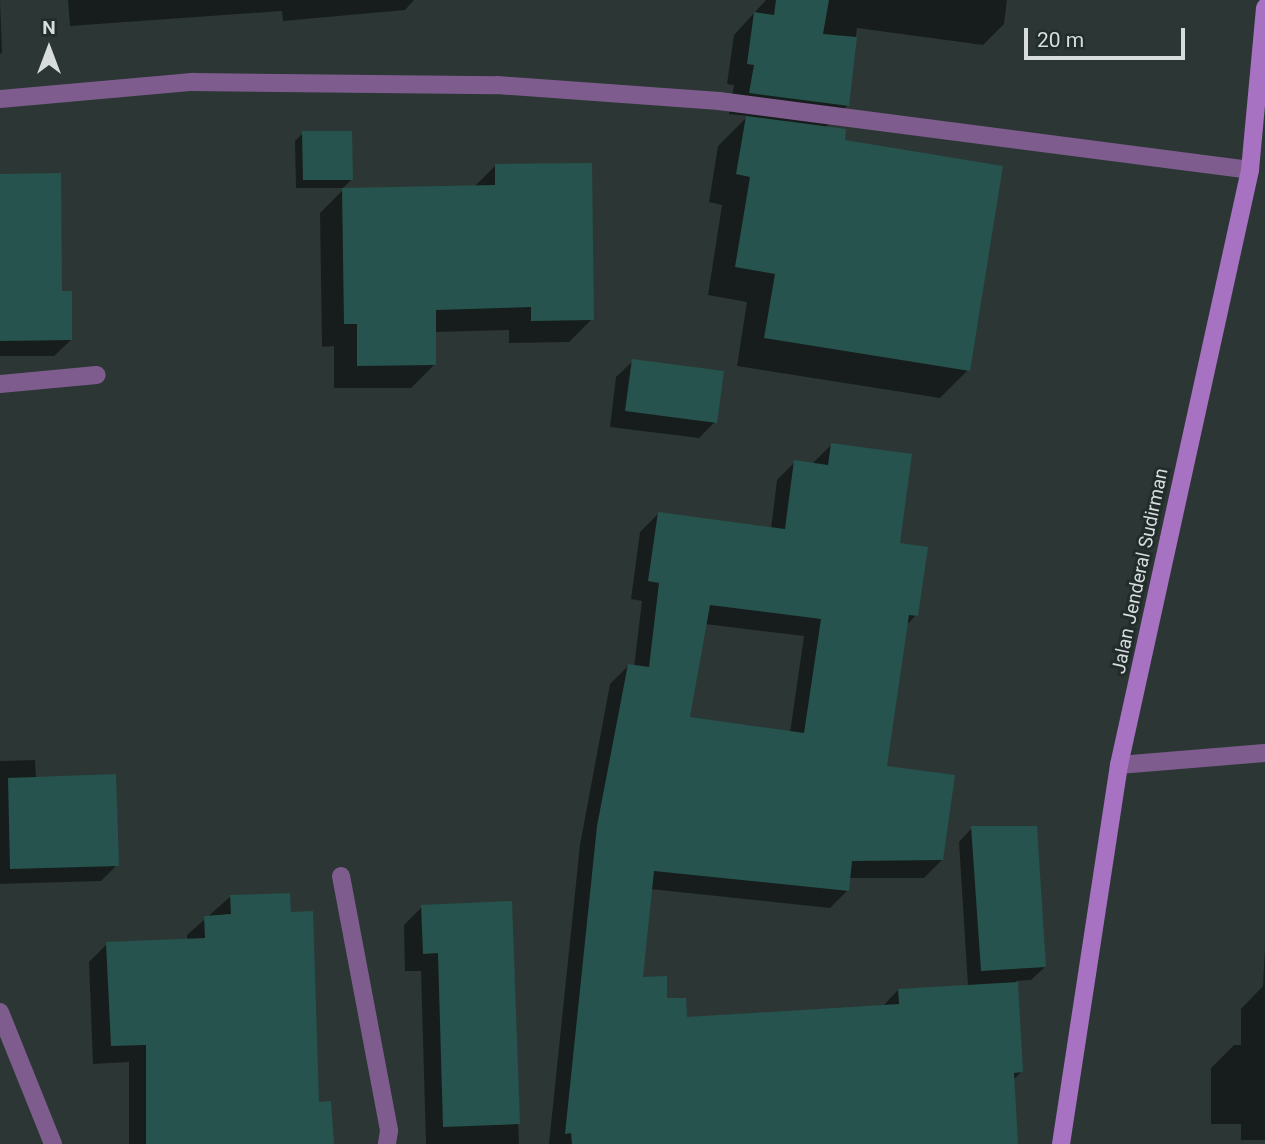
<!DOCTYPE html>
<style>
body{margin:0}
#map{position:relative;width:1265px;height:1144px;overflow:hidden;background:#2c3735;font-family:Roboto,sans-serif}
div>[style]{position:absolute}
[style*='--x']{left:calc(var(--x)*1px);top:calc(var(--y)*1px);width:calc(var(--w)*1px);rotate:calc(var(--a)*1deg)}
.shadow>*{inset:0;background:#0007}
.building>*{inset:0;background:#26534d}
.street>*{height:18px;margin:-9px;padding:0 9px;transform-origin:9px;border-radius:9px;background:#7e5d8e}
.secondary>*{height:18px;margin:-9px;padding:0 9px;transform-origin:9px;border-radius:9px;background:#a772c1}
span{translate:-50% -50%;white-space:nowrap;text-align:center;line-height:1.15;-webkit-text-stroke:6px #222d2b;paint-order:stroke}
.street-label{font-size:19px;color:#d6dddc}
.north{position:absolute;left:14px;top:14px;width:70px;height:70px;-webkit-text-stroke:5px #222d2b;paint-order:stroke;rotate:0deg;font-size:19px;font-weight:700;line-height:28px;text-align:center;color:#d6dddc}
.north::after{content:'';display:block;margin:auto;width:24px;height:32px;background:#d6dddc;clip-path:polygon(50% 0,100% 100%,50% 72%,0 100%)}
.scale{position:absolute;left:1024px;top:28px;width:161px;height:32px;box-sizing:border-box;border:4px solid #d6dddc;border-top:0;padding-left:9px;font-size:21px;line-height:24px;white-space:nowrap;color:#d6dddc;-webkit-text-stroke:5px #222d2b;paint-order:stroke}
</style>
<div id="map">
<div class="shadow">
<i style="clip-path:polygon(0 0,2px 52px,0 54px)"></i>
<i style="clip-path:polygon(68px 0,414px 0,405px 10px,283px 21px,282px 11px,70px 26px)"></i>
<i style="clip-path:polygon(766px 0,1007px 0,1004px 24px,983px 45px,857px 28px,847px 106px,825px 128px,843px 142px,968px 370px,940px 398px,737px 366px,747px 302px,708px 295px,722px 205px,709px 202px,718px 146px,748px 116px,729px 114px,734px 85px,727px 84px,734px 35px)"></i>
<i style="clip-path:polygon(303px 133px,351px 180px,343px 188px,296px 188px,295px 141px)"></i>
<i style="clip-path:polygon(495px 166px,592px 319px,569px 342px,509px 343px,509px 330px,434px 332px,434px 365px,411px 388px,334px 388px,334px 346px,322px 347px,320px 213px,343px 190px,474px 187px)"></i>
<i style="clip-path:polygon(0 175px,71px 340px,54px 356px,0 356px)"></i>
<i style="clip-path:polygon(633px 361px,715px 422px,699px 438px,610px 427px,616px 377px)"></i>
<i style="clip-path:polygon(evenodd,831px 445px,898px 545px,916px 615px,906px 626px,886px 767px,942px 860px,924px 878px,849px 878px,848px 890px,830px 908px,650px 889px,641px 979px,686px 1019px,882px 1007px,898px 990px,968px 986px,959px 842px,972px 828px,1045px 967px,1031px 980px,1016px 981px,1021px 1072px,1012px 1081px,1016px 1144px,549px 1144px,580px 845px,610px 684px,628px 666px,634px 667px,642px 601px,631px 599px,640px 532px,658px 514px,771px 529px,777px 480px,795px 462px,813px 463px,831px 445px,705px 624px,804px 636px,790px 733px,688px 718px,705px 624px)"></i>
<i style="clip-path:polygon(35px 760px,36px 779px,117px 865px,101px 881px,0 884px,0 761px)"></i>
<i style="clip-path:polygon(231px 896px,317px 1104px,333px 1144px,129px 1144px,129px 1062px,93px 1064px,89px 962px,107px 944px,187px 941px,187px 935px)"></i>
<i style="clip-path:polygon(510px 903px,519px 1144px,426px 1144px,421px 971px,405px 971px,404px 925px,422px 907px)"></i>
<i style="clip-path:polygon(1265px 947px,1265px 1140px,1241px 1140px,1241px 1124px,1211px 1124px,1211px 1068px,1234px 1045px,1241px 1045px,1241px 1009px,1263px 986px)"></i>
</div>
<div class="building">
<i style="clip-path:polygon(776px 0,829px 0,823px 34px,857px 37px,849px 106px,749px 93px,754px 65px,747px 64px,754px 12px,774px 15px)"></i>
<i style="clip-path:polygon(746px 116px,846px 129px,845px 140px,1003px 166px,970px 371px,764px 338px,775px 274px,735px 267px,750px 177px,736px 174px)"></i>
<i style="clip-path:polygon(302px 131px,352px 131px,353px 180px,303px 180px)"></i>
<i style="clip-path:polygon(592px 163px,594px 320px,531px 321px,531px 307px,436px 310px,436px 365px,357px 366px,357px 324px,344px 324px,342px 188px,495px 185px,495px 164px)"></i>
<i style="clip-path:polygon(61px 173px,62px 291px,72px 291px,72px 340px,0 341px,0 174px)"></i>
<i style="clip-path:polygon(632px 359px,724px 371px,717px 423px,625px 411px)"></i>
<i style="clip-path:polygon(evenodd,831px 443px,912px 454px,900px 543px,928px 547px,918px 616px,909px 615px,887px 766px,955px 775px,943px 860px,852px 861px,849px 891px,654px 871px,643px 977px,667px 976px,667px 998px,686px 998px,687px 1017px,899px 1004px,898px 989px,1018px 982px,1023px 1072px,1014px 1073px,1018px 1144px,572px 1144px,571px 1133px,565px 1134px,597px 826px,628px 664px,649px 667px,659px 583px,648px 581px,658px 512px,785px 529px,794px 460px,828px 465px,831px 443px,710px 605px,821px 619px,804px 733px,690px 717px,710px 605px)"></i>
<i style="clip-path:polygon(116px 774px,119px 866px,10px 869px,8px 778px)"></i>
<i style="clip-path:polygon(971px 826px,1037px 826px,1046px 967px,981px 971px)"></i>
<i style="clip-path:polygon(290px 893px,291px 912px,313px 911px,319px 1102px,331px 1101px,334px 1144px,146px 1144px,146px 1045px,111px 1046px,106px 942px,205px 938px,204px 916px,231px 914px,230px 895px)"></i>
<i style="clip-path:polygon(512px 901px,520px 1124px,443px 1127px,438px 953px,423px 954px,421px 905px)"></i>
</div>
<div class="street">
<i style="--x:0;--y:99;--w:193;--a:-5.1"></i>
<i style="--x:192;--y:82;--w:305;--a:0.6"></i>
<i style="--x:497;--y:85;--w:223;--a:4.1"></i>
<i style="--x:719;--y:101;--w:535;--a:7.4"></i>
<i style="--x:0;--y:384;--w:97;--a:-5.3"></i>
<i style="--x:1119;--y:765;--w:146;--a:-4.7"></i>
<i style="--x:341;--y:876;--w:259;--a:79.3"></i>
<i style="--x:389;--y:1131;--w:13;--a:99"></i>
<i style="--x:0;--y:1012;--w:142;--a:68.1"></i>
</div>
<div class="secondary">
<i style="--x:1061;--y:1144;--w:383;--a:-81.3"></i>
<i style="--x:1119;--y:765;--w:609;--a:-77.58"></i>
<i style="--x:1250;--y:170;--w:163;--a:-84.7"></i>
</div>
<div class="street-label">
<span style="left:1140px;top:571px;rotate:-78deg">Jalan Jenderal Sudirman</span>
</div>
<div class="north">N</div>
<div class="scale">20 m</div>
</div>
